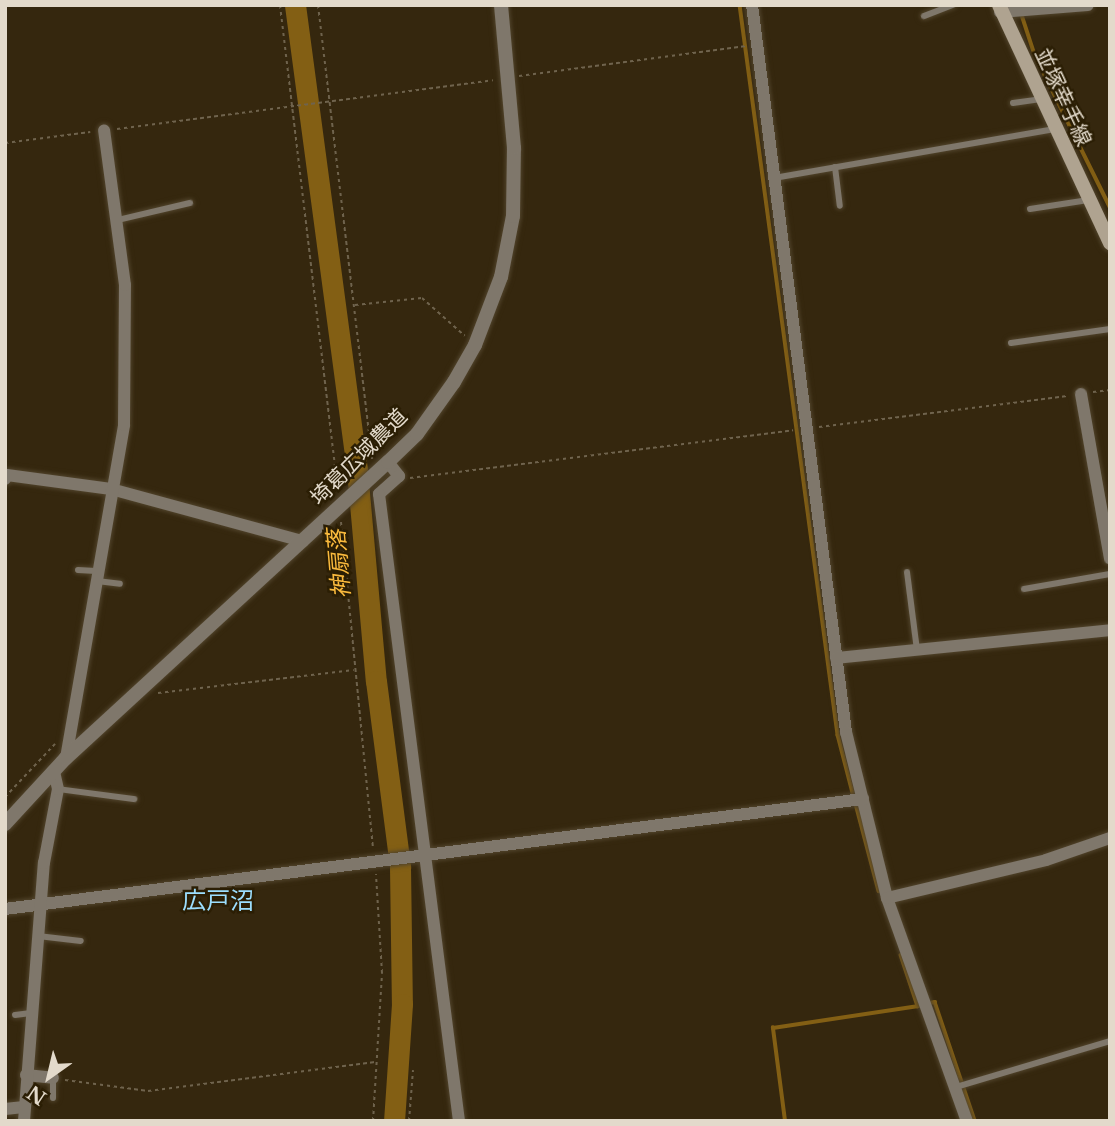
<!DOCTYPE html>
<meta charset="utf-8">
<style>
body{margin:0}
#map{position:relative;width:1115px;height:1126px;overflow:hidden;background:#35270e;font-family:"Libre Baskerville","Noto Sans JP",serif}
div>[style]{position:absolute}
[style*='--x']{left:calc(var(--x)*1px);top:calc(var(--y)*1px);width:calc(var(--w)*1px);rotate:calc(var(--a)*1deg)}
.stream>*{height:3.5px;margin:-1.75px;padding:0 1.75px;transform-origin:1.75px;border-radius:1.75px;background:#835f14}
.river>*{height:21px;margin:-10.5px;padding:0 10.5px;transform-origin:10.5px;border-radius:10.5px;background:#835f14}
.path>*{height:2px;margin-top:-1px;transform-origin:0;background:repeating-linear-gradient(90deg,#6f634d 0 3.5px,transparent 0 7px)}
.roads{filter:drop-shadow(0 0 2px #51442c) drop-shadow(0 0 2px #51442c)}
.service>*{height:6px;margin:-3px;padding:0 3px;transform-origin:3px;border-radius:3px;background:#7f776b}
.minor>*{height:12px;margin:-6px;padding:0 6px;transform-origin:6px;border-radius:6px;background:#7f776b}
.tertiary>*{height:14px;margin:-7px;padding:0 7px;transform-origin:7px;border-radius:7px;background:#7f776b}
.secondary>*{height:14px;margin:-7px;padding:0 7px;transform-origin:7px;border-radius:7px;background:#afa390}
span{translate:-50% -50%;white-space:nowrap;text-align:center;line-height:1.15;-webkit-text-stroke:5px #2b1e04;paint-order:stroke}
.street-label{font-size:21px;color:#e3dacb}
.water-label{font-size:23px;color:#faba3d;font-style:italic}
.quarter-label{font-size:24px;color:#9cdefe}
.frame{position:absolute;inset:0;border:7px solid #e3dacb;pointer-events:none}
.north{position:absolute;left:14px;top:1042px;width:70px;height:70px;-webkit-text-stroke:5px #2b1e04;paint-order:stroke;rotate:214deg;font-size:19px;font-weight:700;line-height:28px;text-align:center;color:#e3dacb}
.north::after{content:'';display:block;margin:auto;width:24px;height:32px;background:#e3dacb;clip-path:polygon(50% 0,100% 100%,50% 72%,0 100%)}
</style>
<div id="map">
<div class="stream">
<i style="--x:740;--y:5;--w:737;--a:82.35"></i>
<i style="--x:838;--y:735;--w:64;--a:75.5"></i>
<i style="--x:1022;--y:15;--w:40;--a:72"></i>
<i style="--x:1034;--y:53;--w:172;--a:63.7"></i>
<i style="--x:856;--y:804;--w:90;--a:75.2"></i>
<i style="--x:901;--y:955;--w:54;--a:71.6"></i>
<i style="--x:929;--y:1003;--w:6;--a:-9"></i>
<i style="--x:935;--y:1002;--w:126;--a:71.4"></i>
<i style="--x:785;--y:1121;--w:94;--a:-97.4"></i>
<i style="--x:773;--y:1028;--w:147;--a:-8.6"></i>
</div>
<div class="river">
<i style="--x:295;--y:5;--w:469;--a:82.4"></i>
<i style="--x:357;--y:470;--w:212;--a:84.9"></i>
<i style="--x:376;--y:681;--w:188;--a:82.6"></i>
<i style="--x:400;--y:867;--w:137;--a:89.2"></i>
<i style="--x:402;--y:1004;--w:117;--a:93.9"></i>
</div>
<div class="path">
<i style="--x:280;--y:5;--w:486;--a:83.2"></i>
<i style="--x:318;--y:5;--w:457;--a:83.2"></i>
<i style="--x:519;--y:76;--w:229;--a:-7.5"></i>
<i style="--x:117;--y:129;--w:379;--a:-7.4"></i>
<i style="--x:5;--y:143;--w:86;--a:-7.4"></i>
<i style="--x:355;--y:305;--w:67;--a:-6"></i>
<i style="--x:422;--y:298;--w:57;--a:41.5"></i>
<i style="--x:1093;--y:392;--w:17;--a:-7"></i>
<i style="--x:819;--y:427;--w:250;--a:-7.1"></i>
<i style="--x:410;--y:478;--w:386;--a:-7.1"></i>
<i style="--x:341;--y:522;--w:327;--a:84.4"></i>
<i style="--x:158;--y:693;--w:197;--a:-6.7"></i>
<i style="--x:5;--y:797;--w:73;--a:-46.7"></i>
<i style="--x:65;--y:1080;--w:84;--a:7.5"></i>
<i style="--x:148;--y:1091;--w:229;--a:-7.3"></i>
<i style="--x:373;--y:1121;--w:148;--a:-86.5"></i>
<i style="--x:382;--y:973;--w:99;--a:-93.5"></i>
<i style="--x:409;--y:1121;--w:51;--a:-85.5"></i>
</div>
<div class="roads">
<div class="service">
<i style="--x:924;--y:16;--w:31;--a:-21"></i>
<i style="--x:1013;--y:103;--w:28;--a:-8"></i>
<i style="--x:835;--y:167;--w:39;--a:83"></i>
<i style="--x:774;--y:178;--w:285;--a:-9.9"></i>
<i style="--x:1030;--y:209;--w:59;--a:-8.8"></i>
<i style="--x:118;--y:220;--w:74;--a:-13.3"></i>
<i style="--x:1011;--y:343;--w:100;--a:-8"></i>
<i style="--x:78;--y:570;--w:18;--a:3"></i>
<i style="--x:907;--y:572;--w:79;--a:82.7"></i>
<i style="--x:97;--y:581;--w:23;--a:7"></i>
<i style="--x:1024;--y:589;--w:87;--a:-9.9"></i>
<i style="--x:58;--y:789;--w:77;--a:7.5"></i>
<i style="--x:38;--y:936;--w:43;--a:6.6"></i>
<i style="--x:15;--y:1015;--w:16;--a:-7"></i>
<i style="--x:956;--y:1087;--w:161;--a:-16.6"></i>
<i style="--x:53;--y:1098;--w:20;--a:-90"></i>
</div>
<div class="minor">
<i style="--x:752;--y:5;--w:733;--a:82.63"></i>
<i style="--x:846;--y:732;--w:171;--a:76.1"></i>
<i style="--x:887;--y:898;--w:237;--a:70.3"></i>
<i style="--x:1000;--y:12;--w:88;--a:-4.5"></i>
<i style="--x:1081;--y:394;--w:167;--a:80"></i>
<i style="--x:388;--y:462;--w:18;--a:52"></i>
<i style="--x:399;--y:476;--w:27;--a:138"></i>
<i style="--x:379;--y:494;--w:632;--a:82.73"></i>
<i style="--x:5;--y:479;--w:4;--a:-63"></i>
<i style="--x:7;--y:475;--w:105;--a:7.7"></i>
<i style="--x:111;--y:489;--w:199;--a:15.2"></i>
<i style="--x:836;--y:658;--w:275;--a:-5.8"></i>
<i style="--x:66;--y:758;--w:338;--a:-80.1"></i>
<i style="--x:124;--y:425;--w:140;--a:-89.6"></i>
<i style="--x:125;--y:285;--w:156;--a:-97.7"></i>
<i style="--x:887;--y:898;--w:163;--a:-13.4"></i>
<i style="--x:1046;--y:860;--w:68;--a:-19"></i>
<i style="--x:5;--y:909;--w:865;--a:-7.31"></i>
<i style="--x:26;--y:1075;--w:27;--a:6"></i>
<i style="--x:5;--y:1109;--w:19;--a:-6"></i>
<i style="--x:24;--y:1121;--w:259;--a:-85.6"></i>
<i style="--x:44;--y:863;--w:75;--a:-79.3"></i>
<i style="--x:58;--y:789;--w:18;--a:-103"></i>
</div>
<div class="tertiary">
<i style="--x:5;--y:824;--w:90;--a:-47.3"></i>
<i style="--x:66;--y:758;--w:437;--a:-42.6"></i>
<i style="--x:388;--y:462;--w:40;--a:-44"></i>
<i style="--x:417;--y:434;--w:64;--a:-54.6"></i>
<i style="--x:454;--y:382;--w:43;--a:-60.4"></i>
<i style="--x:475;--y:345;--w:73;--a:-69.1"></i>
<i style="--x:501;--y:277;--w:62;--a:-78.9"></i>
<i style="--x:513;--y:216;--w:68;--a:-89.2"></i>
<i style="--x:514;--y:148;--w:144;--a:-95.2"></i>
</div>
<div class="secondary">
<i style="--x:999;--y:5;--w:263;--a:65"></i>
</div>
</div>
<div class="street-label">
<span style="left:1063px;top:97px;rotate:65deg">並塚幸手線</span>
<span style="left:359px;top:457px;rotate:-45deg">埼葛広域農道</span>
</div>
<div class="water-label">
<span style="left:339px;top:564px;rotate:-95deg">神扇落</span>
</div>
<div class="quarter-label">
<span style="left:218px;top:901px">広戸沼</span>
</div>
<div class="frame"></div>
<div class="north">N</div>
</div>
